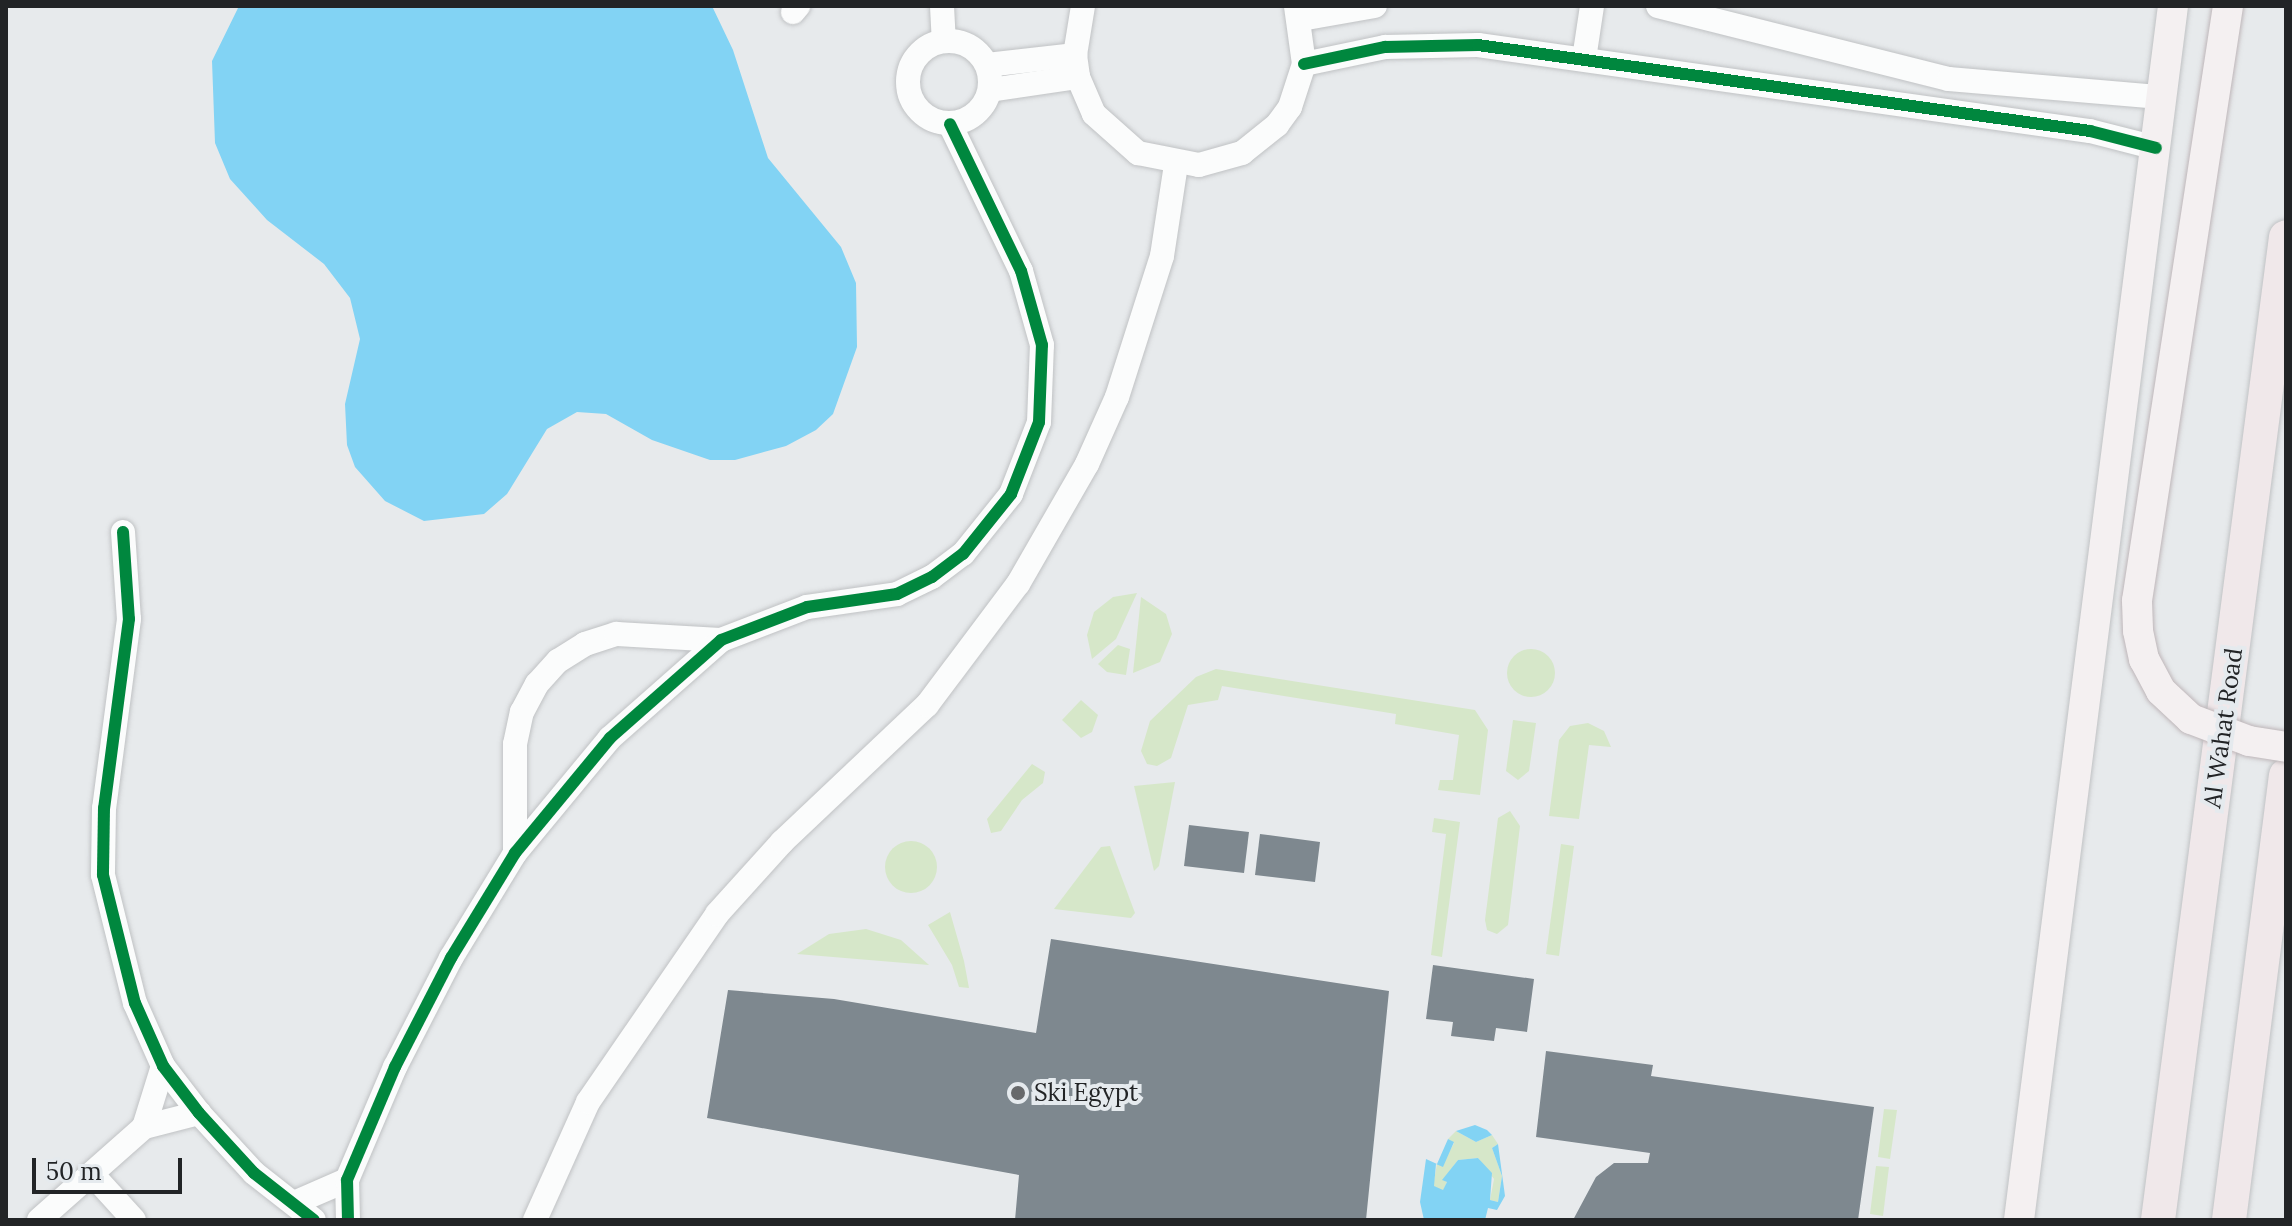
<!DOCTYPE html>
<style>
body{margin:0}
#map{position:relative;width:2292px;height:1226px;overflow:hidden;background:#e7eaec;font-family:Lora,serif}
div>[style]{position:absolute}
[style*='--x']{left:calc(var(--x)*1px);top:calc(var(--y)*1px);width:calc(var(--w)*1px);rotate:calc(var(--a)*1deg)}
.green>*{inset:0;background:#d6e7c9}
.round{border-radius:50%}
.water>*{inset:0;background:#82d3f4}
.building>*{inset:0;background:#7e888f}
.roads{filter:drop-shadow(0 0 2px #c0c2c4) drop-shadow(0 0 2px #c0c2c4)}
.minor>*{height:24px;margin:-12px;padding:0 12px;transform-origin:12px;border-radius:12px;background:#fbfcfc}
.minor>.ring{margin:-12px;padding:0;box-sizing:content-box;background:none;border:24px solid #fbfcfc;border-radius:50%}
.major>*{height:30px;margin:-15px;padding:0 15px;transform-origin:15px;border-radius:15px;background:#f4f0f1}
.highway>*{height:34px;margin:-17px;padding:0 17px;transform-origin:17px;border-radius:17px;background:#f0e8ea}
.bridges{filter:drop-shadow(0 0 2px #beb6b9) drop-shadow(0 0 2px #beb6b9)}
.major-bridge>*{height:30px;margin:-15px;padding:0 15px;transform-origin:15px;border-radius:15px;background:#f4f0f1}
.cycleway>*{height:12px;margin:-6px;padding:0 6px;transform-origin:6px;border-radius:6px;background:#00873e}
.dots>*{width:22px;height:22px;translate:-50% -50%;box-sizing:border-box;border:4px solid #e5eaee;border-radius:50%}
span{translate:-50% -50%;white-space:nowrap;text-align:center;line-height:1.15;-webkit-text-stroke:8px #e5eaee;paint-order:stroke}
.street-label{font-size:24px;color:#222426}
.poi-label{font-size:24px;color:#222426}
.left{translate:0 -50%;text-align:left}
.frame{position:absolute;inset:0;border:8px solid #222426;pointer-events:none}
.scale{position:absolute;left:32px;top:1158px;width:150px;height:36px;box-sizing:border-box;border:4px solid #222426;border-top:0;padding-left:10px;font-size:24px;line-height:28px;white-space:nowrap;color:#222426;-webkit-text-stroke:6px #e5eaee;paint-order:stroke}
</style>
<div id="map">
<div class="green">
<i style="clip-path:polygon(1137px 593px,1116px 639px,1092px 659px,1087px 635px,1094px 612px,1113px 597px)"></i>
<i style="clip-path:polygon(1141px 597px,1166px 614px,1172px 634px,1160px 662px,1133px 673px)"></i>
<i style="clip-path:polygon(1118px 645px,1130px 649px,1126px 675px,1107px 672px,1098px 664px)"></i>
<i class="round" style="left:1507px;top:649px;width:48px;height:48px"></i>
<i style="clip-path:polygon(1216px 669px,1475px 710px,1488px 730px,1480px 795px,1438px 790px,1440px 780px,1453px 780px,1459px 735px,1395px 724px,1396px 714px,1222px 686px,1218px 700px,1188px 705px,1171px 758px,1157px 766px,1147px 764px,1141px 751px,1150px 721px,1196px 677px)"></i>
<i style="clip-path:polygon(1081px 700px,1098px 715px,1092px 732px,1081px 738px,1062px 720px)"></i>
<i style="clip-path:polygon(1513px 720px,1536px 723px,1529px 771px,1518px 780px,1506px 771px)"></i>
<i style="clip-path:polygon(1588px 723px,1604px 731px,1611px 747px,1589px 745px,1579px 819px,1549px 816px,1559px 740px,1570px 726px)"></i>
<i style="clip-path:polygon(1032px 764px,1045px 772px,1043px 783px,1022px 800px,1001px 831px,991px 833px,987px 819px)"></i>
<i style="clip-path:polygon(1175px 782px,1159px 866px,1154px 871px,1134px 786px)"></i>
<i style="clip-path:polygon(1510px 811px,1520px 826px,1508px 925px,1497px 934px,1487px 930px,1485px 920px,1498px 818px)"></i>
<i style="clip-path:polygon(1434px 818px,1460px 822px,1442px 957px,1431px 955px,1446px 834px,1432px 832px)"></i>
<i class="round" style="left:885px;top:841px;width:52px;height:52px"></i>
<i style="clip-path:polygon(1561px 844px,1574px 846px,1559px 956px,1546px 954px)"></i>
<i style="clip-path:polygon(1110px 846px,1135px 913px,1131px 918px,1054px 909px,1101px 847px)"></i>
<i style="clip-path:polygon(950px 912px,964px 961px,969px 988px,959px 987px,952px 965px,928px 925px)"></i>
<i style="clip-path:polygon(866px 929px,901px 940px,929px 965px,797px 954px,829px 934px)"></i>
<i style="clip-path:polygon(1884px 1109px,1897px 1110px,1890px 1159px,1878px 1157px)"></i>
<i style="clip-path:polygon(1456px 1131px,1476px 1142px,1492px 1135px,1498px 1144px,1492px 1148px,1502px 1176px,1498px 1202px,1490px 1200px,1494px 1179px,1478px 1158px,1458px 1160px,1443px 1180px,1447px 1182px,1443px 1191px,1433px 1186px,1437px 1164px,1442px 1166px,1454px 1143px,1448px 1139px)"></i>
<i style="clip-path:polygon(1876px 1166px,1889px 1167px,1883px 1216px,1870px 1214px)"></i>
</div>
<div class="water">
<i style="clip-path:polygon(239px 6px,712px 6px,733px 50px,768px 158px,841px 247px,856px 283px,857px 347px,833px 414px,816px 430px,786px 446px,735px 460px,710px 460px,652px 440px,606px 414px,577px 412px,547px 429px,507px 494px,484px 514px,424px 521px,385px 501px,355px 467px,347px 445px,345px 404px,360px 339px,350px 298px,324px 264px,267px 220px,230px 179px,215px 143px,212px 61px)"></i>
<i style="clip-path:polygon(1475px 1125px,1487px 1130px,1492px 1135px,1476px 1142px,1456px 1131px)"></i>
<i style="clip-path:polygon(1448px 1139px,1454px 1142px,1443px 1167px,1436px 1164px,1434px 1186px,1443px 1190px,1447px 1182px,1442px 1180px,1458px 1160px,1478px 1158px,1492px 1173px,1490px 1200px,1498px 1202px,1502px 1176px,1492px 1148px,1498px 1144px,1505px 1196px,1497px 1210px,1488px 1208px,1485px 1220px,1424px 1220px,1420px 1202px,1426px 1159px,1437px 1164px)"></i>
</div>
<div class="building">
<i style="clip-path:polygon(1189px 825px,1249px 832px,1244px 873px,1184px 866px)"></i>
<i style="clip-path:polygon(1260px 834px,1320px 842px,1315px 882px,1255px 875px)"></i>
<i style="clip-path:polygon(1051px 939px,1389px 991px,1366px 1220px,1015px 1220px,1019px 1175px,707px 1118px,728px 990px,834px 999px,1036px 1033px)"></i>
<i style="clip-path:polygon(1433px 965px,1534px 979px,1527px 1032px,1496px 1028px,1494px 1041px,1451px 1036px,1453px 1022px,1426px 1019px)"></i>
<i style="clip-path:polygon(1546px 1051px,1653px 1065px,1651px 1076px,1874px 1107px,1858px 1220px,1573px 1220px,1596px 1177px,1614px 1163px,1648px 1163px,1650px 1153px,1536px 1137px)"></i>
</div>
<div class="roads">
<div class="minor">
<i style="--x:942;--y:6;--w:35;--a:87"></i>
<i style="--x:1083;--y:6;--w:50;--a:99.3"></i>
<i style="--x:1075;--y:55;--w:22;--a:82"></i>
<i style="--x:1078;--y:77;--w:40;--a:66.6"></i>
<i style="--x:1094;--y:114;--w:59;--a:41.6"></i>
<i style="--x:1138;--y:153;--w:62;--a:11.1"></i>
<i style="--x:1199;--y:165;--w:45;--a:-15.6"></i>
<i style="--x:1242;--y:153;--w:45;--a:-38.7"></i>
<i style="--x:1277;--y:125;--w:22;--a:-54"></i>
<i style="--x:1290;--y:107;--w:45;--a:-72"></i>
<i style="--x:1304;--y:64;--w:59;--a:-97.9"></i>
<i style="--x:1658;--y:6;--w:300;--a:14.1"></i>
<i style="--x:1949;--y:79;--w:212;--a:4.9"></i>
<i style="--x:793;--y:12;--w:8;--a:-50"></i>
<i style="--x:1301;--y:19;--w:75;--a:-10"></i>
<i class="ring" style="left:908px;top:41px;width:58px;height:58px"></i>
<i style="--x:1584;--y:59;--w:54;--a:-81.4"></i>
<i style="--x:1304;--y:64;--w:83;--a:-11.9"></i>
<i style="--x:1385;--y:47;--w:93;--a:-1.2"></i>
<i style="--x:1478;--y:45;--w:618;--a:8"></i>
<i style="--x:2090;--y:131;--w:68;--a:14.4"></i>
<i style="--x:987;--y:65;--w:89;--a:-6.5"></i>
<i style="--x:990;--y:90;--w:89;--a:-8.4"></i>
<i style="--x:123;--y:532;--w:87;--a:86.1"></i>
<i style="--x:129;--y:619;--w:191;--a:97.5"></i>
<i style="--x:104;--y:808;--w:67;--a:90.9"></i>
<i style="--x:103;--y:875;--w:132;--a:76"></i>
<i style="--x:135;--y:1003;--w:69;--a:66"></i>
<i style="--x:163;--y:1066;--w:59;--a:52.5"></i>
<i style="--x:199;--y:1113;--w:81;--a:47.5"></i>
<i style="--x:254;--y:1173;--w:76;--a:38.1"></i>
<i style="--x:515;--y:853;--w:109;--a:-90"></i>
<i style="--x:515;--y:744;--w:33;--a:-78"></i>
<i style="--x:522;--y:712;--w:32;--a:-62"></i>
<i style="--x:537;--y:684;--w:31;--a:-48"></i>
<i style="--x:558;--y:661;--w:32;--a:-32"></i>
<i style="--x:585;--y:644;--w:33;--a:-18"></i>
<i style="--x:616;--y:634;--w:105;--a:3.3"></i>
<i style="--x:144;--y:1127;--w:64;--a:-72.7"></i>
<i style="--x:92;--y:1174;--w:62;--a:47.6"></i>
<i style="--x:294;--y:1203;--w:58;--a:-23.5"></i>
<i style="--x:39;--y:1220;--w:140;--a:-41.5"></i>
<i style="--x:144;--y:1127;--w:57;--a:-14.3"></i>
<i style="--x:348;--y:1220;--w:40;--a:-91.4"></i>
<i style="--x:347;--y:1180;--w:123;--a:-67"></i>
<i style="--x:395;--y:1067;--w:123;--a:-62.8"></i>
<i style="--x:451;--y:958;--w:123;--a:-58.6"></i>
<i style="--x:515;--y:853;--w:149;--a:-50.4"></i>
<i style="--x:610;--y:738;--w:148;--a:-41.4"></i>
<i style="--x:721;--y:640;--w:92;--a:-21"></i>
<i style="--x:807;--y:607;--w:91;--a:-8.2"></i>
<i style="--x:897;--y:594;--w:39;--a:-26"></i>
<i style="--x:932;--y:577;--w:39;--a:-37"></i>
<i style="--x:963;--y:554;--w:77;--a:-51.3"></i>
<i style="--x:1011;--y:494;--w:77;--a:-68.7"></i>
<i style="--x:1039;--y:422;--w:77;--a:-87.8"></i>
<i style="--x:1042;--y:345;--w:77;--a:-105.8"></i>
<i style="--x:1021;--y:271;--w:163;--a:-115.8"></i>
<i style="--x:535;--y:1220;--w:129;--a:-65.8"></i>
<i style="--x:588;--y:1102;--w:228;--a:-55.5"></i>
<i style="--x:717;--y:914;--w:97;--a:-47.9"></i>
<i style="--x:782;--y:842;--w:199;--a:-43.4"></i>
<i style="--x:927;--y:705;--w:151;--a:-53.1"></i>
<i style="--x:1018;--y:584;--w:138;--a:-60.1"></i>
<i style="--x:1087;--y:464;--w:73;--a:-65.9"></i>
<i style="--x:1117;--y:397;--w:148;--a:-72.3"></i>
<i style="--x:1162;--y:256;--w:92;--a:-81.3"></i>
</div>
<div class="major">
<i style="--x:2019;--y:1220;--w:1224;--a:-82.77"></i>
</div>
<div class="highway">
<i style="--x:2158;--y:1220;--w:991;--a:-82.58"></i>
<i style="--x:2229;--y:1220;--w:448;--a:-82.7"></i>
</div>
</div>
<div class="bridges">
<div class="major-bridge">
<i style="--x:2228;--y:6;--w:602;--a:98.7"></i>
<i style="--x:2137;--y:601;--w:30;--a:88"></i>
<i style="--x:2138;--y:631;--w:29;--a:78"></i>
<i style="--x:2144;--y:659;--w:36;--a:62"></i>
<i style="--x:2161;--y:691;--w:41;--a:43"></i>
<i style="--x:2191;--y:719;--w:62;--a:20.8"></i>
<i style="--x:2249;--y:741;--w:37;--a:9"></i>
</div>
</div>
<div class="cycleway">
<i style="--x:1304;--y:64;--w:83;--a:-11.9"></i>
<i style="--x:1385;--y:47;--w:93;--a:-1.2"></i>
<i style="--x:1478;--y:45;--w:618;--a:8"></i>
<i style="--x:2090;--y:131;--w:68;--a:14.4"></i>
<i style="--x:123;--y:532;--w:87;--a:86.1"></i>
<i style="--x:129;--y:619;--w:191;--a:97.5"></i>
<i style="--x:104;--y:808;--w:67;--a:90.9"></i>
<i style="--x:103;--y:875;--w:132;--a:76"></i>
<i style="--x:135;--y:1003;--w:69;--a:66"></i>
<i style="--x:163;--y:1066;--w:59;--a:52.5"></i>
<i style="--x:199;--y:1113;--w:81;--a:47.5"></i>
<i style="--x:254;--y:1173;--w:76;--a:38.1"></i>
<i style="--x:348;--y:1220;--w:40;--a:-91.4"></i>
<i style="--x:347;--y:1180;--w:123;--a:-67"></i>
<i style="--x:395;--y:1067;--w:123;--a:-62.8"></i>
<i style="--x:451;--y:958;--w:123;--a:-58.6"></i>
<i style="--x:515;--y:853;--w:149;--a:-50.4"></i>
<i style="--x:610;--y:738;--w:148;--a:-41.4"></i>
<i style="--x:721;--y:640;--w:92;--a:-21"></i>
<i style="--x:807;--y:607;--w:91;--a:-8.2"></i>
<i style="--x:897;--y:594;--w:39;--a:-26"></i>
<i style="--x:932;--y:577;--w:39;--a:-37"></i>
<i style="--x:963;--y:554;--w:77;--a:-51.3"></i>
<i style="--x:1011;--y:494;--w:77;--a:-68.7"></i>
<i style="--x:1039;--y:422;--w:77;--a:-87.8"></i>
<i style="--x:1042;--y:345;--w:77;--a:-105.8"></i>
<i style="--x:1021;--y:271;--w:163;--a:-115.8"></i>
</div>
<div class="dots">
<i style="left:1018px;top:1093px;background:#67696b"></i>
</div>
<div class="street-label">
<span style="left:2223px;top:728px;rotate:-82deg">Al Wahat Road</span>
</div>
<div class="poi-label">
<span class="left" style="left:1034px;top:1093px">Ski Egypt</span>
</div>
<div class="frame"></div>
<div class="scale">50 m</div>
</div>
